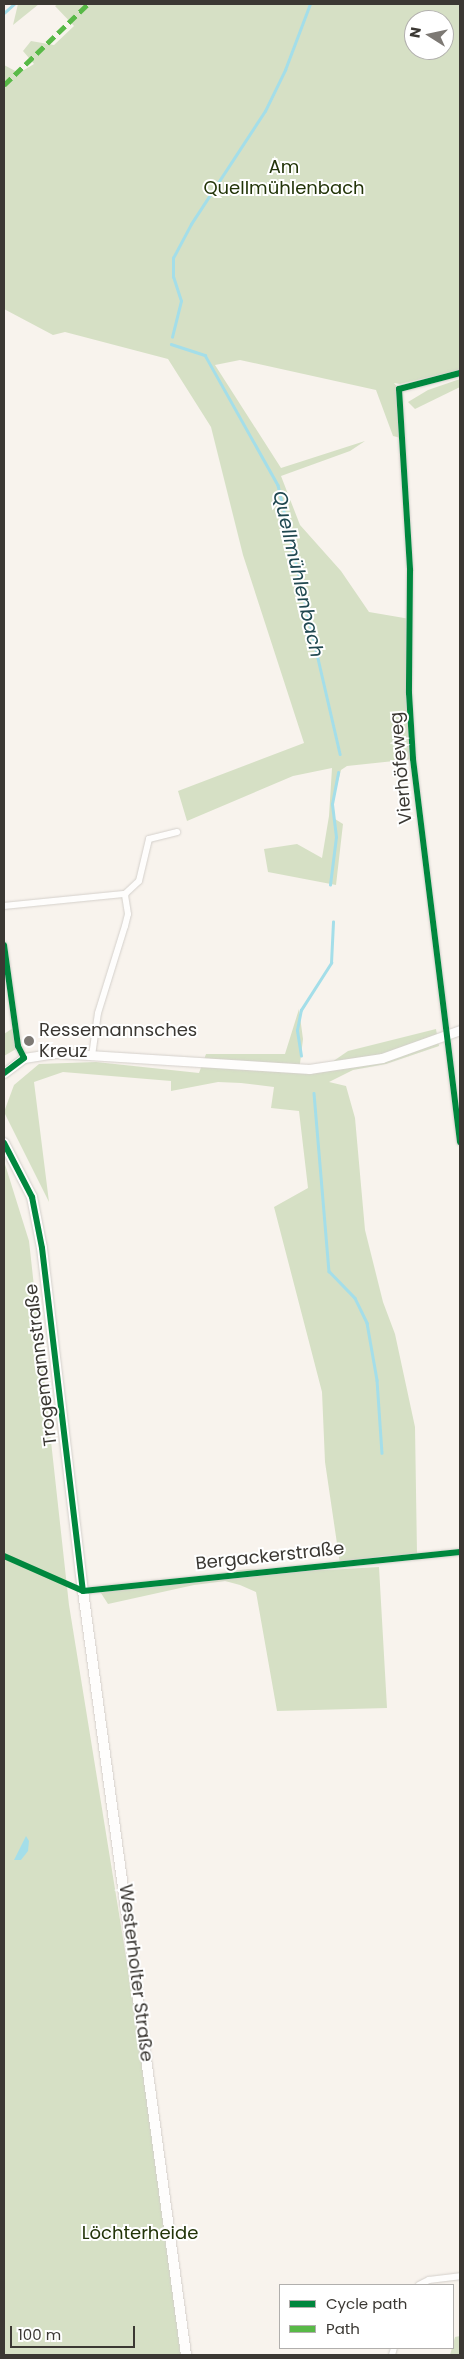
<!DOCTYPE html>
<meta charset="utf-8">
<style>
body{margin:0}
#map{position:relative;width:464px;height:2359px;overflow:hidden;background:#f8f3ed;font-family:Poppins,sans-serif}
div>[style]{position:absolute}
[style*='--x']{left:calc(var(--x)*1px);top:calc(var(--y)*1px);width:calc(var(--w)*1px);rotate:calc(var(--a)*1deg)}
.green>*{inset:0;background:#d6e0c5}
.water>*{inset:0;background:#a4dee9}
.stream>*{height:2.5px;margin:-1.25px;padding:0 1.25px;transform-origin:1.25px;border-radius:1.25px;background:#a4dee9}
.roads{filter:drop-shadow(0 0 1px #d4d0cb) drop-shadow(0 0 1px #d4d0cb)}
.minor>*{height:6px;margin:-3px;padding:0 3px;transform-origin:3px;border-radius:3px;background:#fefdfc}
.secondary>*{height:9px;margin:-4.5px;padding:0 4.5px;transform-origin:4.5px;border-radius:4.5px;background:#fefdfc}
.primary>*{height:10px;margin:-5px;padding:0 5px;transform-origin:5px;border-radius:5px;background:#fefdfc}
.quiet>*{height:5px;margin-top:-2.5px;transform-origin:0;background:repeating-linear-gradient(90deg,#58b947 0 10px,transparent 0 15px)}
.cycleway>*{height:6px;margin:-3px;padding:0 3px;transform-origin:3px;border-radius:3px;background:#00873e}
.dots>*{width:14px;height:14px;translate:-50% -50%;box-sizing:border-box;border:2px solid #fff;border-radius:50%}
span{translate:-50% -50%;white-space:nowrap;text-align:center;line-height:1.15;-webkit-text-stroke:4px #fff;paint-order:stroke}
.park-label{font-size:18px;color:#223408}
.street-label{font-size:18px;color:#3b3833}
.poi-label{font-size:18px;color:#3b3833}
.left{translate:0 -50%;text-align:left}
.water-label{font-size:19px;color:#204850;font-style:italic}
.frame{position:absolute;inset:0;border:5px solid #3b3833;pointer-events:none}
.legend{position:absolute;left:279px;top:2284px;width:175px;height:65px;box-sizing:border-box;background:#fff;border:1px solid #b1afad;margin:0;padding:6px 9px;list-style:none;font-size:15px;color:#3b3833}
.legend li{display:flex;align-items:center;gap:10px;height:25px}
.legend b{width:25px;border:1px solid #b1afad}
.north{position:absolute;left:404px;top:10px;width:50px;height:50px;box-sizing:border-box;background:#fff;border:1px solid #b1afad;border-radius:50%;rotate:280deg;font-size:14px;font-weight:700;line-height:20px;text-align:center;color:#3b3833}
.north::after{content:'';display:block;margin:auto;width:18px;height:22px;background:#7d7974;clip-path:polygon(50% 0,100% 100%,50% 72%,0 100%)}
.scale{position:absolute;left:10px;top:2326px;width:125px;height:22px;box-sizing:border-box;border:2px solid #3b3833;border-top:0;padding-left:6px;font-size:15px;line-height:18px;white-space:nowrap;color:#3b3833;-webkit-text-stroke:4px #fff;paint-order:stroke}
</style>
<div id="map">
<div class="green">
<i style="clip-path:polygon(18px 4px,39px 4px,13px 25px)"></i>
<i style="clip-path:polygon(evenodd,58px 4px,460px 4px,460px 370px,400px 384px,394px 383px,399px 389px,401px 438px,393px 436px,376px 390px,240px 360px,215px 365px,281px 468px,365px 441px,350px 451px,281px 476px,300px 525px,341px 571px,369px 612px,410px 619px,413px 759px,347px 766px,341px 770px,333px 800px,335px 819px,343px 824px,336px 885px,268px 872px,264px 849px,297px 844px,322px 858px,329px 816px,332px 768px,293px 776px,187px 821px,178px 791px,304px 743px,243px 555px,211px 427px,168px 359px,65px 332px,53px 335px,4px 309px,4px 65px,19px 73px,34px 64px,23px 51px,31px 41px,54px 45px,74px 26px,55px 6px,58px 4px,414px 20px,444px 20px,444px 50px,414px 50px,414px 20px)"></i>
<i style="clip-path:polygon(460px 379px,460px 387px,415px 409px,408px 402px,428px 390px)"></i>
<i style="clip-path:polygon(299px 1009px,303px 1039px,299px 1072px,316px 1073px,348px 1051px,436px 1029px,439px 1046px,386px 1064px,353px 1070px,329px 1082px,346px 1086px,355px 1118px,365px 1230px,383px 1302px,395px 1334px,415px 1427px,417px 1554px,382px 1556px,340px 1564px,325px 1462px,322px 1392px,274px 1207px,308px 1188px,299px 1111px,271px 1108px,274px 1087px,241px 1083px,218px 1082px,171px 1091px,171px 1081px,63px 1072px,34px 1082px,49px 1202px,4px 1112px,14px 1085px,39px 1064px,96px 1062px,199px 1073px,206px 1054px,285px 1054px)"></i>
<i style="clip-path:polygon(13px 1028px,16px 1049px,4px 1056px,4px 1034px)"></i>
<i style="clip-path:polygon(4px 1161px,29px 1241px,69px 1605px,156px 2142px,181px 2355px,4px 2355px)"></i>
<i style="clip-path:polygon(379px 1567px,387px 1708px,277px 1711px,256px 1592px,240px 1585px,225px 1581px,194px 1585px,108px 1604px,99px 1590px,248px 1569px,327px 1570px)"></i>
<i style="clip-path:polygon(460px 2336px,460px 2355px,450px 2355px,455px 2337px)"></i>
</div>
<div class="water">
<i style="clip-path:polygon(26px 1836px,29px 1841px,28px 1851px,21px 1860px,14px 1860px)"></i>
</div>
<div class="stream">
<i style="--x:4;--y:13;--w:13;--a:-42"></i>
<i style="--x:172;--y:337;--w:37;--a:-76"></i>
<i style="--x:181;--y:301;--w:25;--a:-108"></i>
<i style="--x:173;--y:277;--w:19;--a:-90"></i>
<i style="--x:173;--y:258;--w:38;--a:-62"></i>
<i style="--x:191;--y:224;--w:135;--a:-56.8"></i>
<i style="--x:265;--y:111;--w:46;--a:-64"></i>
<i style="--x:285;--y:70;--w:71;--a:-69.3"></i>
<i style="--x:171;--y:344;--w:36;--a:18"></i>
<i style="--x:205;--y:355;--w:149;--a:60.7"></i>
<i style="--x:278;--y:485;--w:276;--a:77"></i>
<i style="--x:330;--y:885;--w:48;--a:-82.9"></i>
<i style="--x:336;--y:837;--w:33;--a:-97"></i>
<i style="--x:332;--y:804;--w:32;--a:-79"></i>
<i style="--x:301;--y:1056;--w:26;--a:-99"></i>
<i style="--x:297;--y:1030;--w:20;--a:-79"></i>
<i style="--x:301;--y:1010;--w:56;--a:-57.4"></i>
<i style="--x:331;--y:963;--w:41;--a:-87.2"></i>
<i style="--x:314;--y:1093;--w:179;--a:85.2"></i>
<i style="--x:329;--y:1271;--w:37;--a:46"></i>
<i style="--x:355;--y:1298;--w:28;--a:64"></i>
<i style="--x:367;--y:1323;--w:58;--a:80"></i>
<i style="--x:377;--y:1380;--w:73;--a:86.1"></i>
</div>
<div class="roads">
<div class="minor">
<i style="--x:460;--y:373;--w:63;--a:165.3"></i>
<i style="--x:399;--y:389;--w:182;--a:86.5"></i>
<i style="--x:410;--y:571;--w:122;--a:90.5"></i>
<i style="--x:409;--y:693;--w:66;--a:86.5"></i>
<i style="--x:413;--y:759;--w:386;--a:83"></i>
<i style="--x:4;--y:906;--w:122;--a:-5.7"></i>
<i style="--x:4;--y:945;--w:102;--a:82.1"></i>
<i style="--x:18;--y:1046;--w:13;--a:63"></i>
<i style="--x:92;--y:1056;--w:43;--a:-82.1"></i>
<i style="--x:98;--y:1013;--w:91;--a:-72.8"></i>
<i style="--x:125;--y:926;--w:12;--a:-76"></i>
<i style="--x:128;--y:914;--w:20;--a:-99"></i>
<i style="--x:125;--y:894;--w:19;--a:-43"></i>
<i style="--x:139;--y:881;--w:43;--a:-76.6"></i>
<i style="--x:149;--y:839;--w:29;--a:-14"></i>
<i style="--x:83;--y:1591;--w:379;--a:-5.9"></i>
<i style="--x:419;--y:2285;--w:11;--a:-27"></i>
<i style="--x:429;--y:2280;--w:31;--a:-7"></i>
<i style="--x:392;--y:2355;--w:7;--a:-74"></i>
</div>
<div class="secondary">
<i style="--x:4;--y:1073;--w:25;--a:-37"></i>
<i style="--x:24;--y:1058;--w:33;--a:-9"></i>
<i style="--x:57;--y:1053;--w:253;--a:3.6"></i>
<i style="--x:309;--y:1069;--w:74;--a:-8.6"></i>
<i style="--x:382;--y:1058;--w:83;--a:-19.7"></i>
</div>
<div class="primary">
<i style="--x:4;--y:1143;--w:61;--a:62.6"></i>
<i style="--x:32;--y:1197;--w:52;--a:78.9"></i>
<i style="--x:42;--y:1248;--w:345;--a:83.2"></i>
<i style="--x:83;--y:1591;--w:771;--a:82.32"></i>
</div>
</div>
<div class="quiet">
<i style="--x:4;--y:85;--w:117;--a:-44"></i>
</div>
<div class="cycleway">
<i style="--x:460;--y:373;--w:63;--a:165.3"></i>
<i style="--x:399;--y:389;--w:182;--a:86.5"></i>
<i style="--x:410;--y:571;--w:122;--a:90.5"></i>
<i style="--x:409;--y:693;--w:66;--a:86.5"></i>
<i style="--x:413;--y:759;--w:386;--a:83"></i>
<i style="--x:4;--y:945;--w:102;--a:82.1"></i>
<i style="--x:18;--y:1046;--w:13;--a:63"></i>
<i style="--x:24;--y:1058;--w:25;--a:143"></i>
<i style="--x:4;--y:1143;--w:61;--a:62.6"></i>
<i style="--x:32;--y:1197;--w:52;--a:78.9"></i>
<i style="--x:42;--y:1248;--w:345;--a:83.2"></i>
<i style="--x:4;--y:1556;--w:86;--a:23.9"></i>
<i style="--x:83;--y:1591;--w:379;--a:-5.9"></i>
</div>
<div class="dots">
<i style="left:29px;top:1041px;background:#7d7974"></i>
</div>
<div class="park-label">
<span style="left:284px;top:178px">Am<br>Quellmühlenbach</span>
<span style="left:140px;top:2233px">Löchterheide</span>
</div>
<div class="street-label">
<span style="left:401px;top:768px;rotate:-95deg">Vierhöfeweg</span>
<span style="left:41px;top:1365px;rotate:-97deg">Trogemannstraße</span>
<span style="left:270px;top:1556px;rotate:-6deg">Bergackerstraße</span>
<span style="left:136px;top:1973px;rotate:83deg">Westerholter Straße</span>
</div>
<div class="poi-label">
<span class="left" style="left:39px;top:1041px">Ressemannsches<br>Kreuz</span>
</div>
<div class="water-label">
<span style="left:298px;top:574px;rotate:77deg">Quellmühlenbach</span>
</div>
<div class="frame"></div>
<ul class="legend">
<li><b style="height:6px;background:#00873e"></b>Cycle path</li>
<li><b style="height:6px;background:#58b947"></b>Path</li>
</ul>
<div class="north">N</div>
<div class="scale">100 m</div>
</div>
